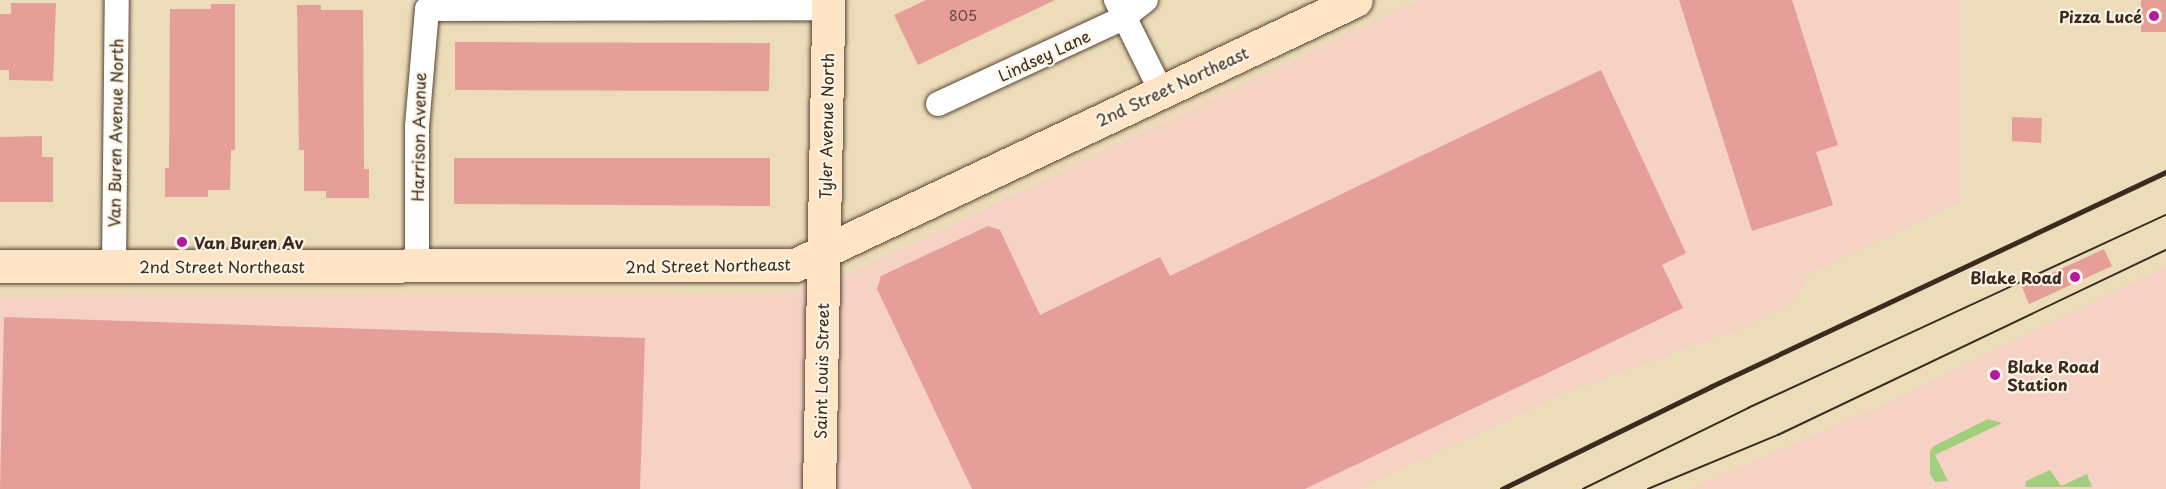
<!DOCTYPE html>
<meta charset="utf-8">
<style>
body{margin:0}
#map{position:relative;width:2166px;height:489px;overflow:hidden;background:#eddcb9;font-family:"Playpen Sans",sans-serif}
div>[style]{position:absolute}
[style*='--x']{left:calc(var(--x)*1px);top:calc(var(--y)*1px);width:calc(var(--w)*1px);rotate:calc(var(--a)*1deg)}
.built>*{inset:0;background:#f6d2c4}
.green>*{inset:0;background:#a1cf7d}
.building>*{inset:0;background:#e69e98}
.roads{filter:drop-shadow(0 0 2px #564535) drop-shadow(0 0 2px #564535)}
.street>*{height:24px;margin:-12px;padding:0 12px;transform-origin:12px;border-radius:12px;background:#fff}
.secondary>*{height:33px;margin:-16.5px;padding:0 16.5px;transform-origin:16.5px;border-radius:16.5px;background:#ffe4c6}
.tram>*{height:1.5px;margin:-0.75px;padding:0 0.75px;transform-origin:0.75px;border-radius:0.75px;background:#3b2a1e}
.rail>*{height:4.5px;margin:-2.25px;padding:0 2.25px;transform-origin:2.25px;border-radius:2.25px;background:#3b2a1e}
.dots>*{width:16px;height:16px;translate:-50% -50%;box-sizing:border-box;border:3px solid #fcf5e5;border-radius:50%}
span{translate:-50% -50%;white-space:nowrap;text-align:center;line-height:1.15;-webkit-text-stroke:4.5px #fcf5e5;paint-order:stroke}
.number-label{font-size:14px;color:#66473c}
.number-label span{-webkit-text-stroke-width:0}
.poi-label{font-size:16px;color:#3b2a1e;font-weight:700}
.right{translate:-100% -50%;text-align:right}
.left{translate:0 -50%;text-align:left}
.street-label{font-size:16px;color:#3b2a1e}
</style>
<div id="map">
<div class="built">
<i style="clip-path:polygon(1418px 0,1959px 0,1959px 202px,1810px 274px,1792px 303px,1753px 324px,1563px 394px,1359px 489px,0 489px,0 297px,777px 295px,823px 287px)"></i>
<i style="clip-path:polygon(2166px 266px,2166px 489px,1690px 489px,1900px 397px)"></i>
</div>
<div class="green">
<i style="clip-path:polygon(1988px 419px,2002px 423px,1935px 455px,1948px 481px,1935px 482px,1930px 474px,1930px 451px,1934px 446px)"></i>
<i style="clip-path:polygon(2050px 470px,2061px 486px,2087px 474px,2092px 487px,2025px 487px,2026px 481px)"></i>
</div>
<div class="building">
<i style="clip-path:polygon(926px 0,1055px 0,918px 65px,894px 15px)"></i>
<i style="clip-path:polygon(1679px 0,1792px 0,1838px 145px,1816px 152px,1833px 205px,1752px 231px)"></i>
<i style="clip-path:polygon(2141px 0,2166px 0,2166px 32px,2141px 32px)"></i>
<i style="clip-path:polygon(11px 3px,56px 3px,53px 81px,9px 80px,9px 70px,0 70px,0 14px,11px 14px)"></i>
<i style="clip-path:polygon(211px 4px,235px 4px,235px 150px,231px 150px,230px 190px,208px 190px,208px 197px,165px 197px,165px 168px,169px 168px,170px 9px,211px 9px)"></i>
<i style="clip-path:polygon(297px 5px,321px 5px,321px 10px,363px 10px,364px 169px,369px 169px,369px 198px,326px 198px,326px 191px,304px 191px,304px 150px,299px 150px)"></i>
<i style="clip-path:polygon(455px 42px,770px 43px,769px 91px,455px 90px)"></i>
<i style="clip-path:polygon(1601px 70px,1686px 253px,1662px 265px,1683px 308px,1305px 489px,972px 489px,877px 289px,881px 276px,988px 226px,1000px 230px,1040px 315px,1160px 257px,1170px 276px)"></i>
<i style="clip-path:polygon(2012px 117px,2042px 118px,2041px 143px,2012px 141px)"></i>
<i style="clip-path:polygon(42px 136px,42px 157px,53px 157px,53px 202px,0 202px,0 137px)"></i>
<i style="clip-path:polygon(454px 158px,770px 158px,770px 206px,454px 204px)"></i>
<i style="clip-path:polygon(2104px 249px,2112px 266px,2029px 304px,2022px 287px)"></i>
<i style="clip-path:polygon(4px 317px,645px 338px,640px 489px,0 489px)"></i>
</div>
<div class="roads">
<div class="street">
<i style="--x:1116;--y:0;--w:102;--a:63.7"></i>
<i style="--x:938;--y:104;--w:204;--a:-24.9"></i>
<i style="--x:1123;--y:18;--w:29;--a:-38"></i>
<i style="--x:114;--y:266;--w:266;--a:-89.4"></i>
<i style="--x:417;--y:266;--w:140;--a:-90"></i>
<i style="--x:417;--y:126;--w:117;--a:-85.1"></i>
<i style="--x:427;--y:9;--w:401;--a:-0.1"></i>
</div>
<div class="secondary">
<i style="--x:0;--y:266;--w:795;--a:-0.07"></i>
<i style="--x:795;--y:265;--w:620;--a:-25.28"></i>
<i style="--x:819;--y:489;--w:489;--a:-88.9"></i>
</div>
</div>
<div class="tram">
<i style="--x:1583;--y:489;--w:184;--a:-26.1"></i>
<i style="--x:1748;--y:408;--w:460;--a:-24.8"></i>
<i style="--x:1648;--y:489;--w:141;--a:-22.6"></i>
<i style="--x:1778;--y:435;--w:430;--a:-25.5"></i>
</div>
<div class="rail">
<i style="--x:1502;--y:489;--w:232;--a:-26.1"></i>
<i style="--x:1710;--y:387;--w:504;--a:-25.24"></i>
</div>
<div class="dots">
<i style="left:2154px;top:16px;background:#b5179e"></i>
<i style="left:182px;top:242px;background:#b5179e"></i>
<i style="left:2075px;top:277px;background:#b5179e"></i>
<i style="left:1995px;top:375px;background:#b5179e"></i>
</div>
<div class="number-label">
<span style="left:963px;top:16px">805</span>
</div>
<div class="poi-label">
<span class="right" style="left:2142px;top:16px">Pizza Lucé</span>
<span class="left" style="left:194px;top:242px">Van Buren Av</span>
<span class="right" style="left:2062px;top:277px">Blake Road</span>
<span class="left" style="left:2007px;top:375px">Blake Road<br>Station</span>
</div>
<div class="street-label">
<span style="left:1044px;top:55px;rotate:-25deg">Lindsey Lane</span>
<span style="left:1172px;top:86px;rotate:-25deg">2nd Street Northeast</span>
<span style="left:826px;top:126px;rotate:-89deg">Tyler Avenue North</span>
<span style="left:115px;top:133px;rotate:-89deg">Van Buren Avenue North</span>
<span style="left:418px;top:137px;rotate:-89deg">Harrison Avenue</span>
<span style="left:708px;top:265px;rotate:-1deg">2nd Street Northeast</span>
<span style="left:222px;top:266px">2nd Street Northeast</span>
<span style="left:821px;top:371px;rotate:-89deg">Saint Louis Street</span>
</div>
</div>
